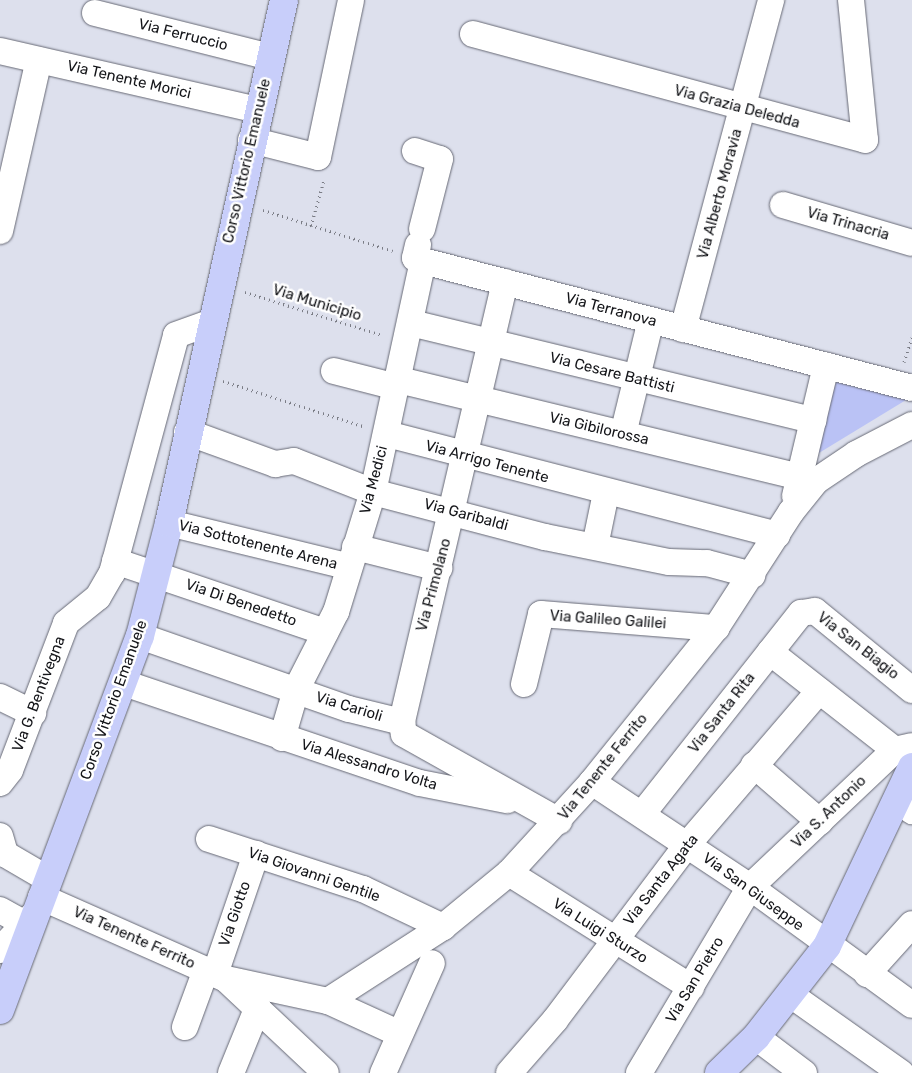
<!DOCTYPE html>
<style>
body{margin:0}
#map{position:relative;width:912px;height:1073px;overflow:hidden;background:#dde0ed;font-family:Rubik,sans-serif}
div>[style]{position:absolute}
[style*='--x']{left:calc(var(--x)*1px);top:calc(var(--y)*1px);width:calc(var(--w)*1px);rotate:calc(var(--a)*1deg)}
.green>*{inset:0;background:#bac2f5}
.path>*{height:3px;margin-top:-1.5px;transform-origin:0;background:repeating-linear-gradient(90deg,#7a7c85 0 1px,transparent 0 5px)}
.roads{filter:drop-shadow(0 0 1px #676975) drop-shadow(0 0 1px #676975)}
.minor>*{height:26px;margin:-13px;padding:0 13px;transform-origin:13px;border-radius:13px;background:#fff}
.major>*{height:28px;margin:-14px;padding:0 14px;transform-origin:14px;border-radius:14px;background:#c8cefa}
span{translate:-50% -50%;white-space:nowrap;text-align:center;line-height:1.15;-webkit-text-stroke:5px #fff;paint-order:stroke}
.street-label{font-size:15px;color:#141519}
</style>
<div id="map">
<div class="green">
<i style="clip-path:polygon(836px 382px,906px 400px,814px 456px)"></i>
</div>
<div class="path">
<i style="--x:263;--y:210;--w:136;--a:17.5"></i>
<i style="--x:311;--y:226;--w:48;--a:-74.2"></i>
<i style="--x:245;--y:292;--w:144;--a:17.4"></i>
<i style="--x:904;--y:362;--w:26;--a:-72"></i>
<i style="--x:223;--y:381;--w:149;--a:17.9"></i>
</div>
<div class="roads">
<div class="minor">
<i style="--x:95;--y:13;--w:180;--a:14.1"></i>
<i style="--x:473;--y:34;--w:406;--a:15.1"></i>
<i style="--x:865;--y:140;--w:141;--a:-95.7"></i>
<i style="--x:0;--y:51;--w:265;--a:12.9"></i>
<i style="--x:251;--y:140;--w:69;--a:14.2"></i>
<i style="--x:318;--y:157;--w:160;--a:-78.1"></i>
<i style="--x:415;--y:151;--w:26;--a:18"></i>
<i style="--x:440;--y:159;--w:72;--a:104.4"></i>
<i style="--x:783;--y:205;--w:134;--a:16.4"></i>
<i style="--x:0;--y:231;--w:175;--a:-77.2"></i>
<i style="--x:418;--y:245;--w:13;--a:103"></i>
<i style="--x:415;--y:258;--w:9;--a:21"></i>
<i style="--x:423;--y:261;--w:505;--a:14.56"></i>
<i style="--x:505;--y:282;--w:452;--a:103.2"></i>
<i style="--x:402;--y:722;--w:12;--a:81"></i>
<i style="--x:404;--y:734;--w:178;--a:29.3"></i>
<i style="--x:411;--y:323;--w:414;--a:13.6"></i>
<i style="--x:683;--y:329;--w:341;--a:-75"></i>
<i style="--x:334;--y:371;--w:65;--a:14.3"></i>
<i style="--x:399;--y:380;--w:429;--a:13.6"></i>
<i style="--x:187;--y:432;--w:94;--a:20"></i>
<i style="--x:275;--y:464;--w:19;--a:-9"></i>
<i style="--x:294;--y:461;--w:85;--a:21.4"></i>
<i style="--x:373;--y:492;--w:178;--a:14.7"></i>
<i style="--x:545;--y:537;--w:126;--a:11.4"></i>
<i style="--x:669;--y:562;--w:38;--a:2"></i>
<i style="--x:707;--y:563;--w:47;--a:14.9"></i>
<i style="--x:387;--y:434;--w:403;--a:14.5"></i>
<i style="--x:623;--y:434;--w:117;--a:-76.2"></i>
<i style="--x:795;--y:496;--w:134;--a:-76.6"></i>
<i style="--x:169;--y:523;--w:183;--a:13.6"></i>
<i style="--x:595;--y:546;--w:54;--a:-78.3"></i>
<i style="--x:355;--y:547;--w:87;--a:14"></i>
<i style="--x:115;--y:561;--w:222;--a:18.7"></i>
<i style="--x:140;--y:636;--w:221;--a:19.3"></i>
<i style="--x:349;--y:709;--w:55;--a:13.8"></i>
<i style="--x:770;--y:652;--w:159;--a:38.1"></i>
<i style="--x:124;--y:683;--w:312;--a:18.7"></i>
<i style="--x:420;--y:783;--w:89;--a:11.1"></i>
<i style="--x:524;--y:684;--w:72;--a:-76.3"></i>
<i style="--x:541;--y:614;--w:176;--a:4.6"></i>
<i style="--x:0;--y:697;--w:37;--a:26"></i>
<i style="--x:282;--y:738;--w:50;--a:-73.7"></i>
<i style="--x:296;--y:690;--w:88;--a:-62.9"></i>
<i style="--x:336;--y:612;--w:126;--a:-72.9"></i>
<i style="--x:373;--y:492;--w:236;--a:-77.8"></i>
<i style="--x:754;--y:765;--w:87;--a:40.8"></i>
<i style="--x:592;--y:782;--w:190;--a:33.6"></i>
<i style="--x:750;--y:887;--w:200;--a:36.1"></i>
<i style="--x:0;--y:783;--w:16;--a:-52"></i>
<i style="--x:10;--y:770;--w:157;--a:-69.1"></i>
<i style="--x:66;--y:623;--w:41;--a:-39.1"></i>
<i style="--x:98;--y:597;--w:28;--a:-60"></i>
<i style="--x:112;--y:573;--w:246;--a:-74.9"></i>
<i style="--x:176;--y:335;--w:37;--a:-20"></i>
<i style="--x:900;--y:801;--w:16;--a:40"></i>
<i style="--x:643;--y:813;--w:255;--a:-51.7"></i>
<i style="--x:801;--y:613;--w:14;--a:-8"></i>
<i style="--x:815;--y:611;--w:125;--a:39.2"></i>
<i style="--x:0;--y:836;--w:19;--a:74"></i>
<i style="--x:5;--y:854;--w:50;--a:30.2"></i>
<i style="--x:209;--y:839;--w:162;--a:18"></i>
<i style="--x:363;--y:889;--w:89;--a:25.4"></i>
<i style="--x:509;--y:873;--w:215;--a:32.1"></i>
<i style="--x:41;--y:897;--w:202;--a:23.9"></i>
<i style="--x:226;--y:979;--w:104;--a:12.2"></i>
<i style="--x:328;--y:1001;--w:137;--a:-32.8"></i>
<i style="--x:443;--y:927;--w:85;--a:-39.3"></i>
<i style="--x:509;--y:873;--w:123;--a:-47.6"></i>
<i style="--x:592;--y:782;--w:198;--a:-51.2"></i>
<i style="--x:716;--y:628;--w:138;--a:-57.1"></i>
<i style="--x:791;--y:512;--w:40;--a:-51"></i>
<i style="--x:816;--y:481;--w:48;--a:-34"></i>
<i style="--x:856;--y:454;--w:63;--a:-27.4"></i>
<i style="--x:0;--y:910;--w:29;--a:29"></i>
<i style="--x:0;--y:950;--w:52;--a:-46.5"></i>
<i style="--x:215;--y:974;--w:127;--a:-71.1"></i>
<i style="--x:867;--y:974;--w:67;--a:-48"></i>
<i style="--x:228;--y:981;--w:134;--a:43.2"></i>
<i style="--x:791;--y:995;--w:135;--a:35.3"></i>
<i style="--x:328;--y:1001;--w:79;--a:24.6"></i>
<i style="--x:185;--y:1027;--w:61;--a:-69.8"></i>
<i style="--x:756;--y:1037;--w:60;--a:36.9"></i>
<i style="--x:231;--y:1073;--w:71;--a:-67.8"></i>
<i style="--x:383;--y:1073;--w:120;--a:-66"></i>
<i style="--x:509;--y:1073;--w:70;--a:-49"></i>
<i style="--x:555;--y:1020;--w:219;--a:-53"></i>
<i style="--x:687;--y:845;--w:203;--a:-49.4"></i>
<i style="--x:639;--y:1073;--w:217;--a:-59.2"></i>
<i style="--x:750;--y:887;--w:199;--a:-43.4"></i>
<i style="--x:895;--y:750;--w:17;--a:-13"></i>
</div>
<div class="major">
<i style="--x:0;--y:1010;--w:399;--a:-69.5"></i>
<i style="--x:140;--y:636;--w:117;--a:-75.6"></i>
<i style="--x:169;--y:523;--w:535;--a:-77.6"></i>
<i style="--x:719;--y:1073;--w:52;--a:-44.2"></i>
<i style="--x:756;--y:1037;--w:115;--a:-52"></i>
<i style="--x:827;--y:946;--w:198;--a:-64.6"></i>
</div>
</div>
<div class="street-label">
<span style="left:183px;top:35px;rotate:14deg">Via Ferruccio</span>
<span style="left:129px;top:80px;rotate:13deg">Via Tenente Morici</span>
<span style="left:737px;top:107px;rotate:15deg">Via Grazia Deledda</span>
<span style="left:247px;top:161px;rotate:-77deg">Corso Vittorio Emanuele</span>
<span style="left:720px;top:194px;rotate:-75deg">Via Alberto Moravia</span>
<span style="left:848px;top:224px;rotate:16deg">Via Trinacria</span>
<span style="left:317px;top:303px;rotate:17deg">Via Municipio</span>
<span style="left:611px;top:310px;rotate:15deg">Via Terranova</span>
<span style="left:612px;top:373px;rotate:14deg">Via Cesare Battisti</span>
<span style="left:599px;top:429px;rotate:13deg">Via Gibilorossa</span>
<span style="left:487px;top:462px;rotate:15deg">Via Arrigo Tenente</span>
<span style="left:374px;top:480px;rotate:-75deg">Via Medici</span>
<span style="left:466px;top:515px;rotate:15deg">Via Garibaldi</span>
<span style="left:258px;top:545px;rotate:14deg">Via Sottotenente Arena</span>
<span style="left:434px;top:585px;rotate:-75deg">Via Primolano</span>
<span style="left:241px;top:603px;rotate:19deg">Via Di Benedetto</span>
<span style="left:608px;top:620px;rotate:4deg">Via Galileo Galilei</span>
<span style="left:858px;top:646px;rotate:38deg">Via San Biagio</span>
<span style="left:39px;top:694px;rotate:-69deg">Via G. Bentivegna</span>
<span style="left:114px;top:700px;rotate:-70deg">Corso Vittorio Emanuele</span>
<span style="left:349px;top:707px;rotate:17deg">Via Carioli</span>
<span style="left:722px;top:713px;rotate:-52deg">Via Santa Rita</span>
<span style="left:369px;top:765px;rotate:17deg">Via Alessandro Volta</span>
<span style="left:603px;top:767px;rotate:-51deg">Via Tenente Ferrito</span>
<span style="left:829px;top:812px;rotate:-44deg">Via S. Antonio</span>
<span style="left:314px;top:875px;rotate:19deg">Via Giovanni Gentile</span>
<span style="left:661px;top:880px;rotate:-52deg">Via Santa Agata</span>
<span style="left:753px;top:892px;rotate:36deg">Via San Giuseppe</span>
<span style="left:235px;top:914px;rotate:-71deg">Via Giotto</span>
<span style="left:600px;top:931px;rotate:32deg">Via Luigi Sturzo</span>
<span style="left:134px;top:938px;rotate:24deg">Via Tenente Ferrito</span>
<span style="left:695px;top:980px;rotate:-59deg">Via San Pietro</span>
</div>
</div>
